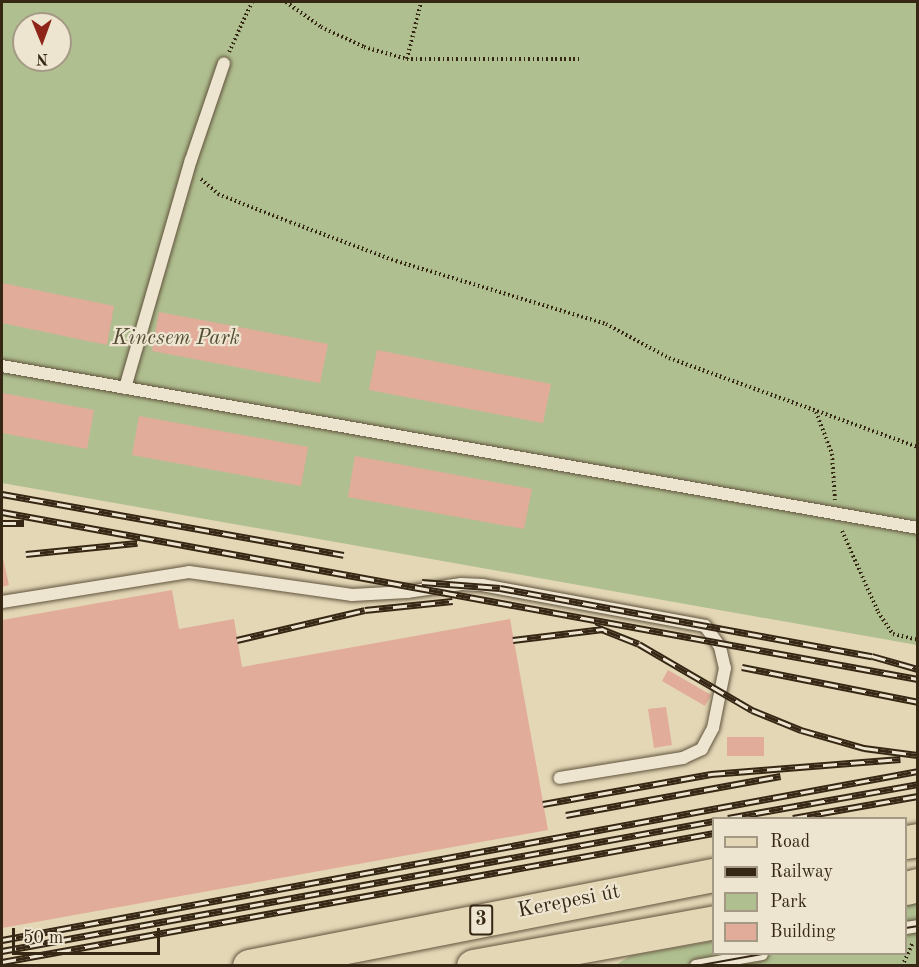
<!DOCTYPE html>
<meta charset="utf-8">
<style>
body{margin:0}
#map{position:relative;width:919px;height:967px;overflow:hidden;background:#e3d7b6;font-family:"Old Standard TT",serif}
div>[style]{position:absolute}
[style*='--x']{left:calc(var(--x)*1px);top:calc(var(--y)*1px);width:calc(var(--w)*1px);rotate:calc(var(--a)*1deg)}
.green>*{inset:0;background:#b0bf90}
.building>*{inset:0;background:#e2ac9a}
.path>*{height:4px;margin-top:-2px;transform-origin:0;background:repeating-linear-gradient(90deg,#362715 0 1.5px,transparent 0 4.5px)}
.roads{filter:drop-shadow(0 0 2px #61533d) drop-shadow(0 0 2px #61533d)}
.lane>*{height:12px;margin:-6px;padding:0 6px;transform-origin:6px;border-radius:6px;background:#ede5d0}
.primary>*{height:33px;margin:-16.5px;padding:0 16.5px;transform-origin:16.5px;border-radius:16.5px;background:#e3d7b6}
.tram>*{height:1.5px;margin:-0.75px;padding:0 0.75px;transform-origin:0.75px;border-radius:0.75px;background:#362715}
.rail>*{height:7px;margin-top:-3.5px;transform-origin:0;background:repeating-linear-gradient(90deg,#ede5d0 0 14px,#362715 0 28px);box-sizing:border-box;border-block:2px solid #362715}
span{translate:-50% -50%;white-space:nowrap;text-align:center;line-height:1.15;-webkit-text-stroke:4.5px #ede5d0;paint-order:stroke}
.shield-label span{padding:2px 4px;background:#ede5d0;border:2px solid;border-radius:4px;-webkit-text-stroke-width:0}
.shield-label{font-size:20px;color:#362715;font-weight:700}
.park-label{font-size:21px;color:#544d34;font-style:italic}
.street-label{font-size:21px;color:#362715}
.frame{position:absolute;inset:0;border:3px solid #362715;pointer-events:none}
.legend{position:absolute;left:712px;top:817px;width:195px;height:138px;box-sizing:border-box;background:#ede5d0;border:2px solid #a49985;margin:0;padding:8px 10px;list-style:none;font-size:18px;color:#362715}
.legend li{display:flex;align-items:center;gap:12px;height:30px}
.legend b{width:30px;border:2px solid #a49985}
.north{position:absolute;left:12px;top:12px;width:60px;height:60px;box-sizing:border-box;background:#ede5d0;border:2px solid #a49985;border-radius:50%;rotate:179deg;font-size:16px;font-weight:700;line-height:24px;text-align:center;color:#362715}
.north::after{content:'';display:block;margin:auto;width:21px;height:27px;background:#8f2418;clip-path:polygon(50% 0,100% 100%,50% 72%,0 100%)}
.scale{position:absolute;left:12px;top:928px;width:148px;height:27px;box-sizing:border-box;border:3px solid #362715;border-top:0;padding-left:8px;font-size:18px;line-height:21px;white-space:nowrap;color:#362715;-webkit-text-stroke:4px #ede5d0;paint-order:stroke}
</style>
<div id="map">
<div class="green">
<i style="clip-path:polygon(evenodd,2px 2px,917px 2px,917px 645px,2px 483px,2px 2px,24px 24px,60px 24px,60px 60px,24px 60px,24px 24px)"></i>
<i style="clip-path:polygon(917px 903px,917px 965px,614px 966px,630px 956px,713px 941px,714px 954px,906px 954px,906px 905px)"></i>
</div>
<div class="building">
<i style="clip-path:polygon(2px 283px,114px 306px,107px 345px,2px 323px)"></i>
<i style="clip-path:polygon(159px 312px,328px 344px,320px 383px,152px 351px)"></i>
<i style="clip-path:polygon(377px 350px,551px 384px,543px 423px,369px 390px)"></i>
<i style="clip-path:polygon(2px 393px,94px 410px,87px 449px,2px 433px)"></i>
<i style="clip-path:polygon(139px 416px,308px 447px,301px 486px,132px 455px)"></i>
<i style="clip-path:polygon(355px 456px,532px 489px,524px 529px,348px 497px)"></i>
<i style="clip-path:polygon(2px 554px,9px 585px,2px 587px)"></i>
<i style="clip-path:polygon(172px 590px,179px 629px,234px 619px,242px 667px,510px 619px,548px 830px,2px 928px,2px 620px)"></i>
<i style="clip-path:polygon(668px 670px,711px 695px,705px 706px,662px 681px)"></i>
<i style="clip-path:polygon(666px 707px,672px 745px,654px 748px,648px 709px)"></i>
<i style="clip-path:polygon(727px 737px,764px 737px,764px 756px,727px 756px)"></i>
</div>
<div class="path">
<i style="--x:286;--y:2;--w:43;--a:35.5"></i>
<i style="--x:321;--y:27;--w:47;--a:24.9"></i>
<i style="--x:364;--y:47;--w:45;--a:15.6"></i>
<i style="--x:407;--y:59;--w:172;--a:0"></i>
<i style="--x:229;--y:52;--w:55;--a:-65.3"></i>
<i style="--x:407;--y:59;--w:59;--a:-76.2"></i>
<i style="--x:201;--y:179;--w:23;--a:41"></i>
<i style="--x:218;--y:194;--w:77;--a:21.3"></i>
<i style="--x:290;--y:222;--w:113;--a:20.2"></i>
<i style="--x:396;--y:261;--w:219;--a:16.7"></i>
<i style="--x:606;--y:324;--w:72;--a:28.4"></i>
<i style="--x:669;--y:358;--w:264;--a:19.7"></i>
<i style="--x:816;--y:412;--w:45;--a:69.1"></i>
<i style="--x:832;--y:454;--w:46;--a:86.3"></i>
<i style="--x:842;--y:531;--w:89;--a:66"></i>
<i style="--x:878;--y:612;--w:27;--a:56"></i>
<i style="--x:893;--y:634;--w:26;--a:13"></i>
<i style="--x:902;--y:966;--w:26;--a:-65"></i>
</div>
<div class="roads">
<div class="lane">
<i style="--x:2;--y:366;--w:930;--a:10.03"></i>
<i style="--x:125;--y:388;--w:237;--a:-73.9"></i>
<i style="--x:191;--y:160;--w:102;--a:-71.2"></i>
<i style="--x:2;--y:602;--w:189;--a:-9.1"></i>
<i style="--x:189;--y:572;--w:165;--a:8"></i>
<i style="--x:352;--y:595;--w:55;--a:-3.1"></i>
<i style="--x:407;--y:592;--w:55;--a:-8.4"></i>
<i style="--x:461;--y:584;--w:21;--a:3"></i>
<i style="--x:482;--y:585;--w:227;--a:10.4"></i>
<i style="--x:705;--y:626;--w:26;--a:54"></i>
<i style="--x:720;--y:647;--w:22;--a:77"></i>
<i style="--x:725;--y:668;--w:61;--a:101.3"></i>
<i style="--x:713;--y:728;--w:24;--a:118"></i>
<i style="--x:702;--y:749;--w:21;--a:155"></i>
<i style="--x:683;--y:758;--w:125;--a:170.8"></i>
<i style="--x:906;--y:928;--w:12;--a:-9"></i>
<i style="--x:696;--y:966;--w:67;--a:-10.3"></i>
</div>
<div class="primary">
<i style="--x:906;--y:842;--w:12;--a:-9"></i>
<i style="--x:906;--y:888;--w:12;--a:-14"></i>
<i style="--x:249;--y:966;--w:474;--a:-11.1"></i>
<i style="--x:473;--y:966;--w:245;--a:-10.3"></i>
</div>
</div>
<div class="tram">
<i style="--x:906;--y:928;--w:12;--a:-9"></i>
<i style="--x:696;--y:966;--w:67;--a:-10.3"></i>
</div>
<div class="rail">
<i style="--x:2;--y:494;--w:347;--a:10.1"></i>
<i style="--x:2;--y:512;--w:931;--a:10.33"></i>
<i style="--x:2;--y:523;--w:22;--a:0"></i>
<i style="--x:26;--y:554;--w:112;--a:-5.7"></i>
<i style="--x:422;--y:582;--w:78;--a:4.4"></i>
<i style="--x:500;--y:588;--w:378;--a:10.4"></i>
<i style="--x:872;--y:656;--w:48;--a:15.8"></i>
<i style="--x:594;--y:626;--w:48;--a:21.8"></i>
<i style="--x:639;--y:644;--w:131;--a:30.3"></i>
<i style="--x:752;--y:710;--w:53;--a:22.2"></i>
<i style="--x:801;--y:730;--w:66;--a:15.9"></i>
<i style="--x:864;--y:748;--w:54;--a:7.4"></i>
<i style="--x:237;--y:640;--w:131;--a:-13.2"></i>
<i style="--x:365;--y:610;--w:88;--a:-5.8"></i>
<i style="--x:513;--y:640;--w:91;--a:-7"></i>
<i style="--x:742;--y:667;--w:179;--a:11.2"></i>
<i style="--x:543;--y:804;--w:171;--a:-10.1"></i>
<i style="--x:711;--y:774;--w:190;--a:-4.5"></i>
<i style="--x:566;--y:815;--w:218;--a:-10.3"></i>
<i style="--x:728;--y:818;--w:193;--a:-10.1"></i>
<i style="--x:793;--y:818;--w:127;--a:-10"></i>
<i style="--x:2;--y:940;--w:931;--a:-10.45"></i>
<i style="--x:2;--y:951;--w:724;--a:-10.35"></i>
<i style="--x:2;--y:962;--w:724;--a:-10.27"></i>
</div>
<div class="shield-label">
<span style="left:481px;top:920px">3</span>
</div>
<div class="park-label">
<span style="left:176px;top:339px">Kincsem Park</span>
</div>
<div class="street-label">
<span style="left:569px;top:902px;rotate:-11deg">Kerepesi út</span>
</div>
<div class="frame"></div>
<ul class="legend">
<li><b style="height:8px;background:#e3d7b6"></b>Road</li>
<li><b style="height:8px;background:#362715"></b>Railway</li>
<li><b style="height:16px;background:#b0bf90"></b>Park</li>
<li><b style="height:16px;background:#e2ac9a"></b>Building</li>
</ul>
<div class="north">N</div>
<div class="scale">50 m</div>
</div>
